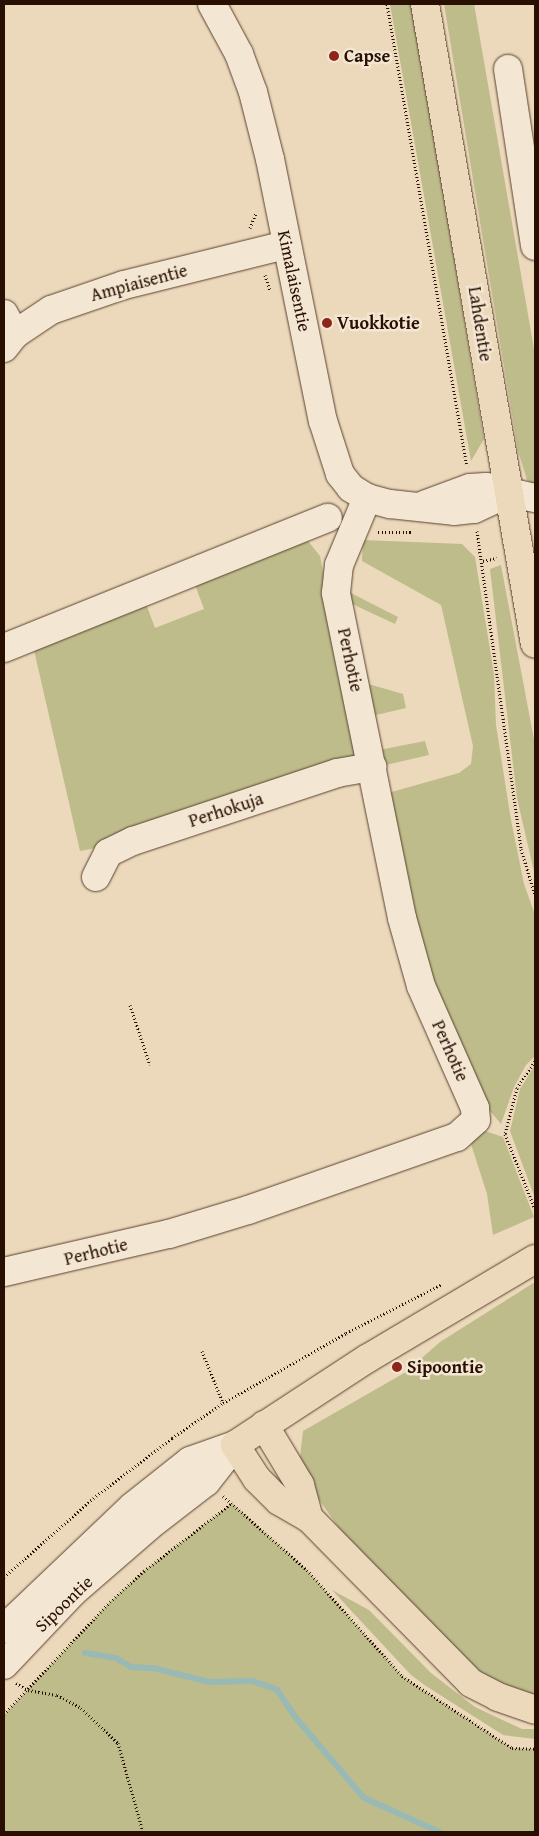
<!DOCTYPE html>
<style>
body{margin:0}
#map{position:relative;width:539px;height:1836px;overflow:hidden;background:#ecd8ba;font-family:"Gentium Book Plus",serif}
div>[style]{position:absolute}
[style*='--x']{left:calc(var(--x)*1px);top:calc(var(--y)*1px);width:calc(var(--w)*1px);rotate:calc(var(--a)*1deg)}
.green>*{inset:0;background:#bebc8b}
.stream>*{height:6px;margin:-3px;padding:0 3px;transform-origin:3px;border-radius:3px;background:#99b9b5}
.path>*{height:3px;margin-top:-1.5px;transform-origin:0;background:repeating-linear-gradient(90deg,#280f02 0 1px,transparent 0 3.5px)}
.roads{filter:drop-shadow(0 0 1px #594130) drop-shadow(0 0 1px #594130)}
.minor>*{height:28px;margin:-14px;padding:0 14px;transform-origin:14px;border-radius:14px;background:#f3e6d2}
.major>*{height:28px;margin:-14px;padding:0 14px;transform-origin:14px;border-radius:14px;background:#ecd8ba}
.dots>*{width:14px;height:14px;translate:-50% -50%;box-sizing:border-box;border:2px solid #f3e6d2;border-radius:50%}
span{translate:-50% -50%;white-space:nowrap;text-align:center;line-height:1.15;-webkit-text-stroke:5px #f3e6d2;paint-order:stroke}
.poi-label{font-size:18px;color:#280f02;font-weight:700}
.left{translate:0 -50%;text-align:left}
.street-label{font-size:18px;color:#280f02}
.frame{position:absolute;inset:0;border:5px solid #280f02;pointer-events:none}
</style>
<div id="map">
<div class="green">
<i style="clip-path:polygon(390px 4px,412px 4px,484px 439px,471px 461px)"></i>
<i style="clip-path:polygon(444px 4px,474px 4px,535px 355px,535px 486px,527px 480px,518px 451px)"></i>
<i style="clip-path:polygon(300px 531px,320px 556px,360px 765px,133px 841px,80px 851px,31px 637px,142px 593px,155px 628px,204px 609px,191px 574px)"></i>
<i style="clip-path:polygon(363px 540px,462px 544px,475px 557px,494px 674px,496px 725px,511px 820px,524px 884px,535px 915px,535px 1056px,526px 1065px,514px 1087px,501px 1124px,480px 1099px,425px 978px,388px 793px,459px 773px,471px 764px,473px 746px,441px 605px,362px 561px)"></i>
<i style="clip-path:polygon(501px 565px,535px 745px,535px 876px,517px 798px,490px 569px)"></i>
<i style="clip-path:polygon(341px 591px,347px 591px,398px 617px,395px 624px,350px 603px,365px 683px,403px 694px,406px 708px,372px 716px,379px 750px,425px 741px,429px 755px,377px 767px)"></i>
<i style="clip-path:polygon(535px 1065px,535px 1198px,510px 1131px,520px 1089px)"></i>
<i style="clip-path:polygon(479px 1129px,503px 1137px,534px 1217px,493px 1235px,487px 1194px,471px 1144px)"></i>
<i style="clip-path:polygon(535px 1282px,535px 1696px,509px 1689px,465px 1664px,341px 1531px,313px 1491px,300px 1457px,303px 1431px,406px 1372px,440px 1342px)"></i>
<i style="clip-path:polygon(232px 1503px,307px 1570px,402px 1676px,512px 1748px,535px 1749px,535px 1832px,4px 1832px,4px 1715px,110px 1602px,144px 1571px)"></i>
<i style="clip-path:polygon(332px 1590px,369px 1610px,431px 1673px,475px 1707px,522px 1729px,535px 1729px,535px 1739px,503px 1735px,426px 1686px,411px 1675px)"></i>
</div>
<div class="stream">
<i style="--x:85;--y:1653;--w:31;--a:9"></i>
<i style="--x:116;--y:1658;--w:17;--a:31"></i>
<i style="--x:131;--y:1667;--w:22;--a:3"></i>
<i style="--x:153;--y:1668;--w:58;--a:14"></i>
<i style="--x:209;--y:1682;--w:43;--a:-1.3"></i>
<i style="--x:252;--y:1681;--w:19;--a:18"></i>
<i style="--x:270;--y:1687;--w:8;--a:23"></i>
<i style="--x:277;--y:1690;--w:34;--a:56"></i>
<i style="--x:296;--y:1718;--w:105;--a:49.6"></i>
<i style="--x:364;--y:1798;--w:83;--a:24.1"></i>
</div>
<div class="path">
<i style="--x:387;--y:4;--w:469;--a:80.2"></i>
<i style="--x:250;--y:228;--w:16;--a:-68"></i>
<i style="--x:265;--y:275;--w:16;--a:72"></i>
<i style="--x:477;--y:531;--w:321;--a:82.1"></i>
<i style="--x:521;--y:849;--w:48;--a:73.1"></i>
<i style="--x:378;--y:532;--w:34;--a:0"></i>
<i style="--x:483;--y:561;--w:14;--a:-12"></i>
<i style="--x:130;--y:1005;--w:63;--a:71.6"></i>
<i style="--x:535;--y:1061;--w:32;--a:124"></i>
<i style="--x:517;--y:1088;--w:48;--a:104.6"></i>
<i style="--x:505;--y:1134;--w:81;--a:68.2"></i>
<i style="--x:202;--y:1351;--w:56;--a:68"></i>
<i style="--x:223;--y:1496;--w:112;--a:41.4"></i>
<i style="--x:307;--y:1570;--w:142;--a:48.1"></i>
<i style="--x:402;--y:1676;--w:131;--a:33.2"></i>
<i style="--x:512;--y:1748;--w:23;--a:2"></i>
<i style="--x:4;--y:1577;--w:123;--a:-41.4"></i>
<i style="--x:96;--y:1496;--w:96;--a:-37.3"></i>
<i style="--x:172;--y:1438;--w:62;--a:-34.5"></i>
<i style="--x:223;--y:1403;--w:142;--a:-29.6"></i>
<i style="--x:346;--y:1333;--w:108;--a:-27"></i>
<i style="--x:16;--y:1683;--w:14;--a:30"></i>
<i style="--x:28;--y:1690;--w:29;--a:10"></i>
<i style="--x:57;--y:1695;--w:27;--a:28"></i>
<i style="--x:81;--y:1708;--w:51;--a:43.4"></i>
<i style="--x:118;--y:1743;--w:92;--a:74.3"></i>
<i style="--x:4;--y:1714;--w:154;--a:-46.6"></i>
<i style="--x:110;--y:1602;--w:46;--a:-42.4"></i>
<i style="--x:144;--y:1571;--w:111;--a:-37.7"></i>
</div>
<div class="roads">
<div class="minor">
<i style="--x:212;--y:4;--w:57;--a:61.6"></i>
<i style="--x:239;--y:54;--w:40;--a:69.8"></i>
<i style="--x:253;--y:92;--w:69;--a:75.8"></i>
<i style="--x:270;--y:159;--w:267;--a:78.6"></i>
<i style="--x:323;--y:421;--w:56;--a:72.2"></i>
<i style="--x:340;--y:474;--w:18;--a:52"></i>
<i style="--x:351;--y:488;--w:19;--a:32"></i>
<i style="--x:367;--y:498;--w:24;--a:15"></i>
<i style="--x:390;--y:504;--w:64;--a:6.2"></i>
<i style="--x:454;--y:511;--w:20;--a:-6"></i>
<i style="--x:474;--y:509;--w:38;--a:-25"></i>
<i style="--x:508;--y:69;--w:179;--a:81.3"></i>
<i style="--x:4;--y:314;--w:23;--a:61"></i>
<i style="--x:4;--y:348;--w:18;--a:-52"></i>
<i style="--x:15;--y:334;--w:43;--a:-33.7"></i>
<i style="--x:51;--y:310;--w:77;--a:-18.9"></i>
<i style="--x:124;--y:285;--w:167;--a:-13.9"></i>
<i style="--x:424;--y:505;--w:49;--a:-20.3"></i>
<i style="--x:470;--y:488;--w:16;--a:-4"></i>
<i style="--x:486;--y:487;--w:50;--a:12.7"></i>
<i style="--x:4;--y:648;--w:349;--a:-21.9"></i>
<i style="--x:96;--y:877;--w:27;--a:-63"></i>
<i style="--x:108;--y:853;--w:28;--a:-26"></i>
<i style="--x:133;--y:841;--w:215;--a:-18.4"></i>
<i style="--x:337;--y:773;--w:36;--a:-10"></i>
<i style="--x:4;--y:1272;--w:169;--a:-13"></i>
<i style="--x:169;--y:1234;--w:83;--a:-16.9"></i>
<i style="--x:248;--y:1210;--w:221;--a:-19.3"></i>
<i style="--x:457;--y:1137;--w:25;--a:-42"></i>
<i style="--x:476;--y:1120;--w:12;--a:-95"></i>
<i style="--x:475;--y:1108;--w:133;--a:-113.9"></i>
<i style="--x:421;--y:986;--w:71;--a:-105.6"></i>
<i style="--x:402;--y:918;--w:332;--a:-101.5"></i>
<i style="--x:336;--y:593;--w:28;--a:-84"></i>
<i style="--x:339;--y:565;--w:73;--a:-67.3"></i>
<i style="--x:4;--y:1629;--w:177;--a:-43.6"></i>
<i style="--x:132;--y:1507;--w:74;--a:-38.4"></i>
<i style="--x:190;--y:1461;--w:48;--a:-19.6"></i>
<i style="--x:4;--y:1665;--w:99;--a:-46.6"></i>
<i style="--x:72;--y:1593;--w:102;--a:-41"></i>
<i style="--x:149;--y:1526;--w:72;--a:-37.7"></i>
<i style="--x:206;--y:1482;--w:47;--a:-51.9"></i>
</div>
<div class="major">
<i style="--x:425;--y:4;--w:649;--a:80.25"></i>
<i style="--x:535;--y:1259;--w:194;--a:149.3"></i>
<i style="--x:368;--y:1358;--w:159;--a:146.8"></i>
<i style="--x:235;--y:1445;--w:40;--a:57.1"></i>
<i style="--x:257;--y:1479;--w:31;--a:45"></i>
<i style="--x:279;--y:1501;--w:34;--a:30"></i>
<i style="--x:309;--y:1518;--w:231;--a:45.5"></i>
<i style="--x:471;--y:1683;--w:30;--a:27"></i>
<i style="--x:498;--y:1697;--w:39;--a:19"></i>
<i style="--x:264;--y:1425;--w:70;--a:59"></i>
<i style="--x:300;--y:1485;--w:34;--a:75"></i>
</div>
</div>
<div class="dots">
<i style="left:334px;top:56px;background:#8f2418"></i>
<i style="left:327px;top:323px;background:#8f2418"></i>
<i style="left:397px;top:1367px;background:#8f2418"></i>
</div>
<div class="poi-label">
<span class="left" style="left:344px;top:56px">Capse</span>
<span class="left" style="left:337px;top:323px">Vuokkotie</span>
<span class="left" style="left:407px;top:1367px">Sipoontie</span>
</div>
<div class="street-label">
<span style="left:294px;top:281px;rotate:78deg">Kimalaisentie</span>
<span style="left:139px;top:283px;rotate:-15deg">Ampiaisentie</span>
<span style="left:480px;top:324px;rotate:81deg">Lahdentie</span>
<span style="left:350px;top:660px;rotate:78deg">Perhotie</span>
<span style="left:226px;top:810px;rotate:-18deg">Perhokuja</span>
<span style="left:450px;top:1051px;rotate:66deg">Perhotie</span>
<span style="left:96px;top:1252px;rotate:-14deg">Perhotie</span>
<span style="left:64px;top:1604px;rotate:-44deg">Sipoontie</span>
</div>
<div class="frame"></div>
</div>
